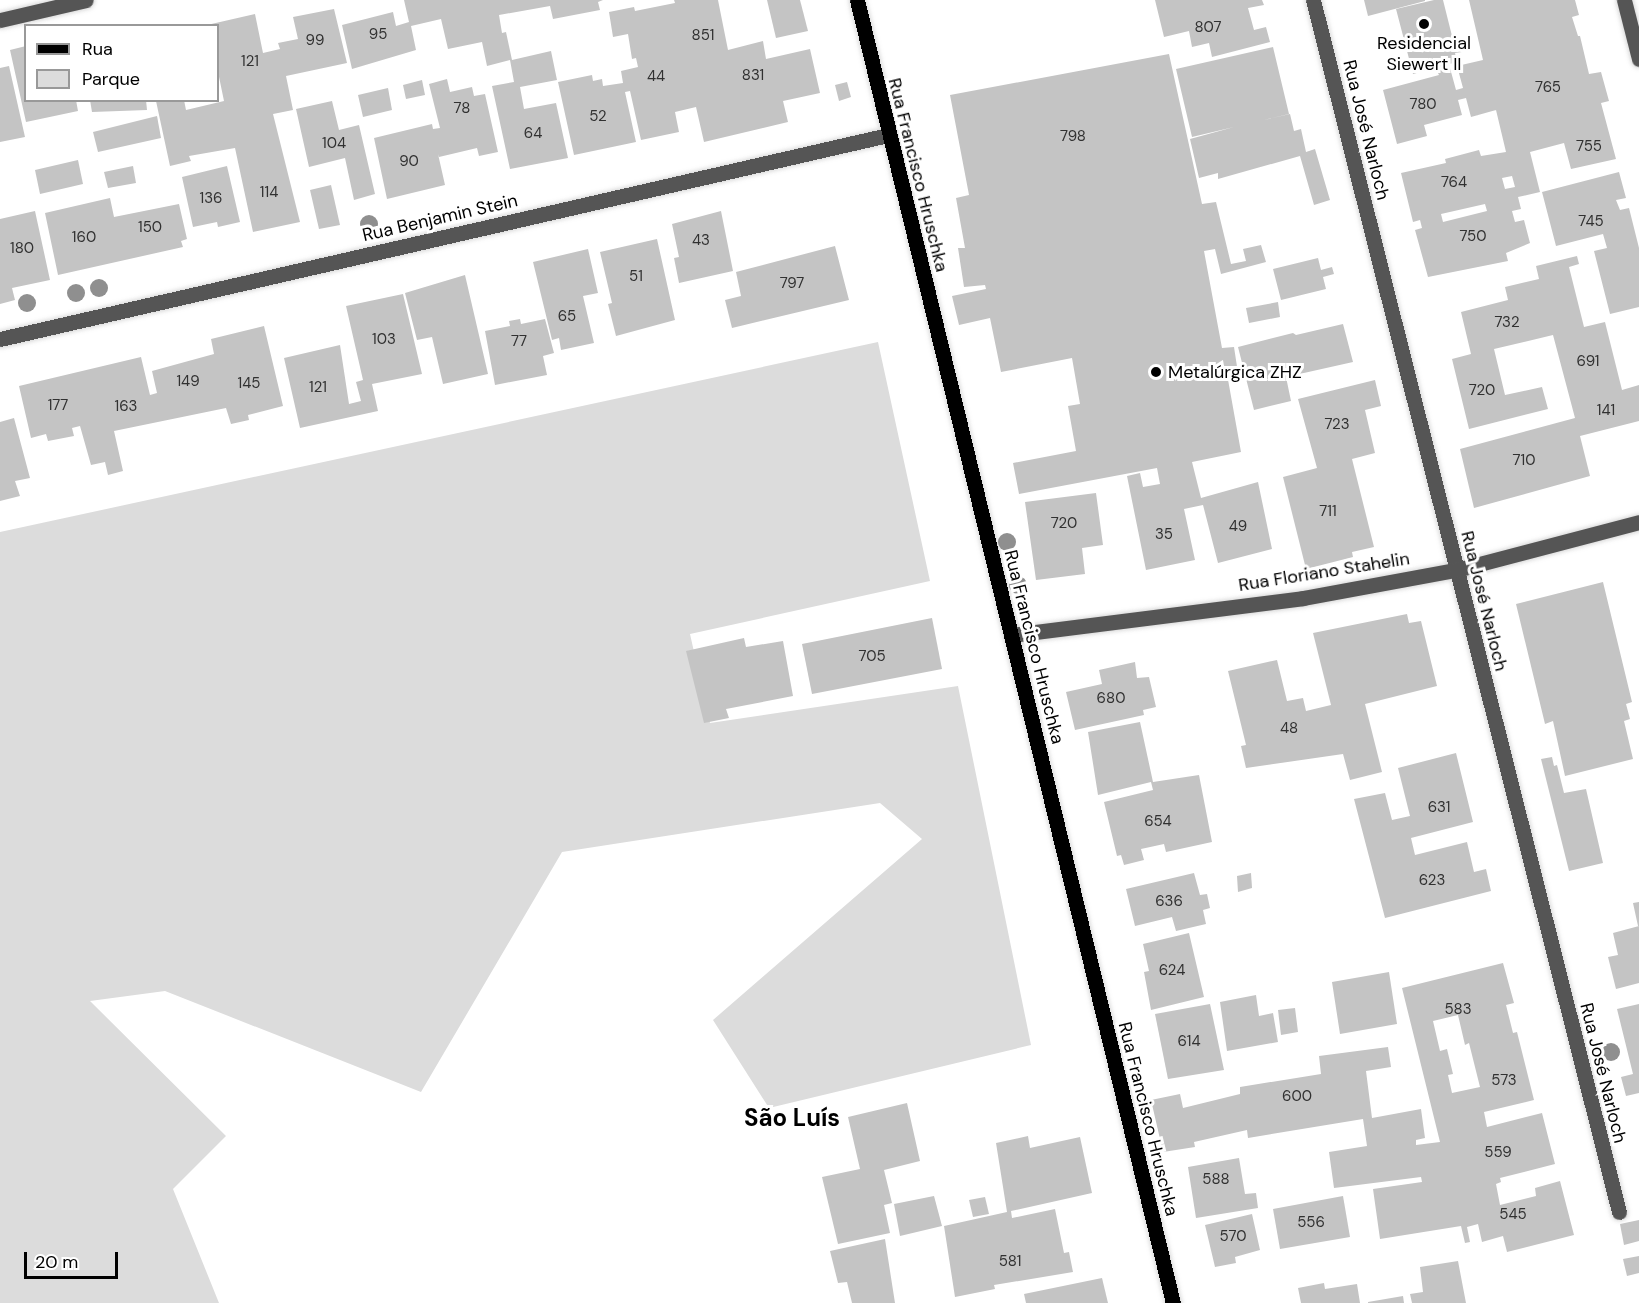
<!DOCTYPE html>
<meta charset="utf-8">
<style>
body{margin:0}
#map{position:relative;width:1639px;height:1303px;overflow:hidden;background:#fff;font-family:"DM Sans",sans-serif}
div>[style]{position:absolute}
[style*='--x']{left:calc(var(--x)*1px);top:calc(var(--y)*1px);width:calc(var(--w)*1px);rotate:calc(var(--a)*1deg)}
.green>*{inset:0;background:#dcdcdc}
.building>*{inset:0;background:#c4c4c4}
.roads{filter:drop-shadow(0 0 2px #dbdbdb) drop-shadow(0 0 2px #dbdbdb)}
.minor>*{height:15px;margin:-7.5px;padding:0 7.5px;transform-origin:7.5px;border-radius:7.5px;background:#555}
.major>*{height:15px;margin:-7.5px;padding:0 7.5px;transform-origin:7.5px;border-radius:7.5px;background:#000}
.trees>*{width:18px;height:18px;margin:-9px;border-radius:50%;background:#8f8f8f}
.dots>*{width:16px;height:16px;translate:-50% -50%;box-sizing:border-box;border:3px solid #fff;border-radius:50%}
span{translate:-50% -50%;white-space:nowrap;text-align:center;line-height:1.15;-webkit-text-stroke:6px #fff;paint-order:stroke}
.number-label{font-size:15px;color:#313131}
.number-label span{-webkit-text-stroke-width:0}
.poi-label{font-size:18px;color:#000}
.left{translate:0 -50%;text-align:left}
.street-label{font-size:18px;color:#000}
.district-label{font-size:24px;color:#000;font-weight:700}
.legend{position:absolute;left:24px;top:24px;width:195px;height:78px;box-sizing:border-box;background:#fff;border:2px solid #999;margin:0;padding:8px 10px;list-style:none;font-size:18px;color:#000}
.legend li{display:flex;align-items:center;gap:12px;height:30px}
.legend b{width:30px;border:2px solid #999}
.scale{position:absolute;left:24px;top:1252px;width:94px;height:27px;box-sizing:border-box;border:3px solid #000;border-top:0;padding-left:8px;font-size:18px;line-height:21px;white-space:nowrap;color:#000;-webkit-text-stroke:4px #fff;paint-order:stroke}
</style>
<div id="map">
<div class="green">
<i style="clip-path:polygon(878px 342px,930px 581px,690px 634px,710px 723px,958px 686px,1031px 1045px,769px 1108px,713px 1020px,922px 839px,880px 803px,562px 852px,421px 1092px,165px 991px,90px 1001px,226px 1136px,173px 1189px,219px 1303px,0 1303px,0 532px)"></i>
</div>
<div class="building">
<i style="clip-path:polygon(404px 0,603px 0,598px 2px,600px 10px,553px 19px,550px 6px,499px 15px,502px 33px,506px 32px,512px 60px,551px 51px,557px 80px,520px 87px,524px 109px,556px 103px,568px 158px,510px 169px,492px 86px,514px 82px,510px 60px,487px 66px,482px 42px,448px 49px,441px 19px,411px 26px,416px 50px,352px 69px,342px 25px,393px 12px,396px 26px,409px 22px)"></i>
<i style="clip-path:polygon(674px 0,718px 0,728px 50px,763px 41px,766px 59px,810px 49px,820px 93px,783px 101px,788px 122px,704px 142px,696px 107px,675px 112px,679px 132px,641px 140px,630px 91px,625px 92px,636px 142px,574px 155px,558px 82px,592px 75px,593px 81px,602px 79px,603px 86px,623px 83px,621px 71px,638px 67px,636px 58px,632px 59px,628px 34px,613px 37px,609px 12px,634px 7px,635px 11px,675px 3px)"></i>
<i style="clip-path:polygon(767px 0,800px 0,808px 31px,776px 38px)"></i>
<i style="clip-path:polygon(1155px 0,1262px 0,1264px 5px,1248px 8px,1254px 30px,1266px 27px,1270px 42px,1212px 57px,1209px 43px,1192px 47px,1189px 31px,1164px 37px)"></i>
<i style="clip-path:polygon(1364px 0,1425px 0,1425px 1px,1368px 16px)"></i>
<i style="clip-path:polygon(1434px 0,1443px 0,1453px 40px,1459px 39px,1462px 52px,1455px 53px,1457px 62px,1413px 74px,1396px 9px)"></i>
<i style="clip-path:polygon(evenodd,1469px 0,1575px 0,1579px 15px,1572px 17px,1578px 36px,1580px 36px,1589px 74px,1601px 72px,1609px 101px,1601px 103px,1616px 159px,1571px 169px,1564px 143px,1530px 152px,1540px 192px,1518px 197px,1521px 209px,1512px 211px,1515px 222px,1524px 220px,1530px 243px,1506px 253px,1508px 261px,1428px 277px,1415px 230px,1422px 228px,1420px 220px,1413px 222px,1401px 173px,1446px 163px,1445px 159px,1479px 150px,1481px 156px,1506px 152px,1496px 110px,1471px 117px,1466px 98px,1458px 100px,1462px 115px,1424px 125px,1427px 136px,1397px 144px,1383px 90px,1439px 75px,1437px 71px,1450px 68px,1456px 90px,1463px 88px,1457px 66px,1483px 60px,1469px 0,1512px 176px,1515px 187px,1505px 189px,1502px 178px,1512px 176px,1469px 0,1485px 204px,1487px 211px,1443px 222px,1441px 214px,1485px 204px)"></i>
<i style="clip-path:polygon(334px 9px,347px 63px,286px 76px,293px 110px,273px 114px,300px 222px,253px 232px,235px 148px,189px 156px,191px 161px,170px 166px,156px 101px,184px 100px,186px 110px,224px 101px,218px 72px,218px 26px,207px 25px,255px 14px,263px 53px,280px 49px,278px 43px,298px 39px,293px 17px)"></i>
<i style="clip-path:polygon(26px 46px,26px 100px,76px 100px,78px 111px,26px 122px,10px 50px)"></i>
<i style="clip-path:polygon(1273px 47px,1289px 114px,1264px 120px,1290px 114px,1294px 131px,1301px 129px,1306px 152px,1315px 149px,1330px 200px,1314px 205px,1300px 156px,1218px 179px,1218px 173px,1199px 178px,1190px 139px,1234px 127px,1192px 137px,1176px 69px)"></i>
<i style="clip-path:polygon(1169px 54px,1202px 204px,1216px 202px,1231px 264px,1246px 261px,1243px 249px,1261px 245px,1266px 262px,1221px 274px,1215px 249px,1204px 251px,1222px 348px,1234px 347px,1238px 373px,1227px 374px,1241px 452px,1192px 462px,1201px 498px,1258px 482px,1272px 549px,1218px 563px,1203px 505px,1184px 509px,1195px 560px,1146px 570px,1127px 476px,1140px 473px,1143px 487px,1160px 484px,1157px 468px,1019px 494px,1013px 463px,1076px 451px,1068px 406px,1080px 404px,1072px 358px,1001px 372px,990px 318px,959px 325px,952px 296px,986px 289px,985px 285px,964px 287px,958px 248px,965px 248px,956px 198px,969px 195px,950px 95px)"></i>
<i style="clip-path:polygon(9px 66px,25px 137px,0 142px,0 68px)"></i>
<i style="clip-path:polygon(447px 79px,450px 92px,472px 87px,474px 96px,485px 94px,498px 152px,479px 156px,477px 148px,439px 157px,438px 154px,445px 185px,387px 199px,374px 138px,432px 124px,433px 129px,440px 128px,429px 84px)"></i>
<i style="clip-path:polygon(422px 80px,425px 95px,406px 99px,403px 85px)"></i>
<i style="clip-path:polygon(847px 82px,851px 97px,839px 101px,835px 85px)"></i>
<i style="clip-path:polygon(388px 88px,392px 110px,363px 117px,358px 95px)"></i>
<i style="clip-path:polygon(90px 100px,146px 100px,147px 110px,92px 112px)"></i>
<i style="clip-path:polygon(332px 101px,339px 130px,359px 125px,375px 194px,354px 200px,345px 158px,309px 167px,296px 109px)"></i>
<i style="clip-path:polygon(157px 116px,161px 138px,98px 152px,93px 132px)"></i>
<i style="clip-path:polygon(78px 160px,83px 184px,40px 194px,35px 170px)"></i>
<i style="clip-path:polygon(133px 166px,136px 183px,108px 188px,104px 172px)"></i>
<i style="clip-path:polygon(227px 166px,240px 222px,218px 227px,217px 222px,193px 227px,182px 177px)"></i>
<i style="clip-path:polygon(1619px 172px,1626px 198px,1616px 200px,1620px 210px,1629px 208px,1639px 248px,1639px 307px,1610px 314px,1594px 251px,1607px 248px,1603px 234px,1556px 246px,1542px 192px)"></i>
<i style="clip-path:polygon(331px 185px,340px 225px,319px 229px,310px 190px)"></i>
<i style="clip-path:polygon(110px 198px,114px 217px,179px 204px,187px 239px,181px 241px,183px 247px,58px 275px,45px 213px)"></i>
<i style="clip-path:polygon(35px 211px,50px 280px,12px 288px,15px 300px,0 304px,0 219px)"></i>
<i style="clip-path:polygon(721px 211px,733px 271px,679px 283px,674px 258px,679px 257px,672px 224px)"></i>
<i style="clip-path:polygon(657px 239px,675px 320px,616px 336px,608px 304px,612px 303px,600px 252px)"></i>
<i style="clip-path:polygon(835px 246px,849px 300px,732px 328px,725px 300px,741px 296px,736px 272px)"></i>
<i style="clip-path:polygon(588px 249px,598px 293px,583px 296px,594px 343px,561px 350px,559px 338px,552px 340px,533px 262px)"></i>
<i style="clip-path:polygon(1577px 256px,1579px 264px,1569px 267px,1584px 327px,1605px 322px,1622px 390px,1639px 385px,1639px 421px,1580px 436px,1590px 476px,1474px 508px,1460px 449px,1575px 418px,1553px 335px,1494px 349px,1505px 395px,1542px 387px,1548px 409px,1469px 429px,1452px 359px,1471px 354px,1461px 312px,1508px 300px,1505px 287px,1539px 279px,1536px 266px)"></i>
<i style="clip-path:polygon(1318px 258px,1321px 270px,1332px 267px,1334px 274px,1323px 277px,1326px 289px,1281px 300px,1273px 269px)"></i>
<i style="clip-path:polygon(465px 275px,488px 374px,443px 384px,432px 337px,417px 340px,405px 293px)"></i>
<i style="clip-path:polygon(403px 294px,422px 374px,372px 384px,378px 411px,300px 428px,284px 358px,340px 345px,349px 404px,361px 401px,356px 382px,363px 380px,346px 306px)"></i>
<i style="clip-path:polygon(1278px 302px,1280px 317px,1249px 323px,1246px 308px)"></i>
<i style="clip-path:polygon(520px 319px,521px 324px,545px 319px,554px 353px,543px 356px,547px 375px,495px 385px,485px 331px,510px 326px,509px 321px)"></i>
<i style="clip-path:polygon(1343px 324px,1353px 362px,1286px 377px,1291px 401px,1254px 410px,1238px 347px,1293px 333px,1296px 335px)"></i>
<i style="clip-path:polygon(264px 326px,283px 406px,248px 415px,249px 420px,231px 424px,226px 408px,114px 431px,123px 471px,108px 475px,105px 462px,91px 465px,80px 426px,72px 428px,74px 436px,48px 441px,46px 434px,31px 438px,19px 386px,141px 357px,150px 395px,157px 393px,152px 371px,214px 354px,211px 339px)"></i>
<i style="clip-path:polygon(1375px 380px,1381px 406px,1365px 410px,1375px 453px,1352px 459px,1374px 547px,1352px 552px,1353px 557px,1306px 569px,1283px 477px,1317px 468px,1298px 399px)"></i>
<i style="clip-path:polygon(14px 418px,30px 478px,15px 481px,20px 496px,0 501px,0 422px)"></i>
<i style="clip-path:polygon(1096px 493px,1103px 545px,1082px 548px,1085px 574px,1036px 580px,1025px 502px)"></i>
<i style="clip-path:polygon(1603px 582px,1632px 702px,1626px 704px,1630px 719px,1624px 721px,1633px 759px,1565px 776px,1553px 721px,1545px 724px,1516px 604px)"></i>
<i style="clip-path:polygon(1407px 614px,1409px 623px,1421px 621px,1437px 686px,1365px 704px,1382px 772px,1350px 780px,1343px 754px,1246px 768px,1241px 746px,1246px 745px,1228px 671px,1277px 660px,1287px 701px,1303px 698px,1306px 711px,1331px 705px,1313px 633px)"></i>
<i style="clip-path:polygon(932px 618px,942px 669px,812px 694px,802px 644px)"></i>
<i style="clip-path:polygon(744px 638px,746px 647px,783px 641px,793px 696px,726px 709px,729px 718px,704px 723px,686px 651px)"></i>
<i style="clip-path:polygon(1135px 662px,1137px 678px,1149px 677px,1156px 707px,1143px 710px,1144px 715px,1075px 730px,1066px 692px,1102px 684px,1099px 670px)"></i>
<i style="clip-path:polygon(1140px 722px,1153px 782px,1199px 775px,1212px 842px,1166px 852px,1164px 844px,1141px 849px,1144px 860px,1124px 865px,1121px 855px,1117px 856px,1104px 802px,1153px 790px,1151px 782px,1098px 795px,1088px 732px)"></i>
<i style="clip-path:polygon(1456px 753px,1473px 822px,1411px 838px,1415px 855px,1467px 842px,1474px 872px,1486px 869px,1491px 891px,1385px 918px,1354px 799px,1385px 793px,1392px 820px,1410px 816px,1398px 768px)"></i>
<i style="clip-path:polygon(1552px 757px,1554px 766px,1557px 765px,1564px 793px,1586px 789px,1603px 863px,1569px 871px,1541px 759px)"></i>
<i style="clip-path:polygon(1194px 873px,1200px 895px,1207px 894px,1210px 908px,1203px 910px,1206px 924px,1176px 931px,1172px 917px,1135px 926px,1126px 889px)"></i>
<i style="clip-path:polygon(1251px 873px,1252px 888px,1238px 892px,1237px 876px)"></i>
<i style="clip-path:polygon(1639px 902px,1639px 926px,1638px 926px,1633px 903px)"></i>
<i style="clip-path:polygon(1639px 926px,1639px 983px,1616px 989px,1608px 957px,1618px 955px,1613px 933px)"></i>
<i style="clip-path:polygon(1189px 933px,1204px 997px,1151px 1010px,1144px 972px,1149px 971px,1143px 944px)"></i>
<i style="clip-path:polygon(evenodd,1503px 963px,1514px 1003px,1506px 1005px,1513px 1033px,1517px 1032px,1534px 1100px,1484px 1112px,1487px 1127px,1542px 1113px,1555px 1164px,1500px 1178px,1501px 1182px,1496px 1184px,1500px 1205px,1536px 1196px,1535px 1188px,1560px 1181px,1574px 1235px,1507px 1252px,1503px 1236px,1482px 1242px,1478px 1224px,1467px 1227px,1470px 1242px,1465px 1243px,1461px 1226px,1380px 1239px,1373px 1189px,1422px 1182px,1421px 1177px,1334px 1188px,1329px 1152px,1367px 1146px,1363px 1119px,1248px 1138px,1247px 1130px,1194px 1142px,1195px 1147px,1163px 1152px,1151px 1100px,1180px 1094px,1183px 1108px,1240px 1094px,1240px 1087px,1321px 1074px,1319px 1056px,1388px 1047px,1391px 1067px,1366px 1071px,1372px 1118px,1421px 1109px,1425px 1138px,1416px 1140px,1416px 1145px,1440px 1142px,1402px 988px,1503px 963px,1458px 1015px,1465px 1045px,1469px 1043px,1480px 1087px,1452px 1093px,1448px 1075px,1453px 1074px,1447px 1049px,1440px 1051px,1433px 1021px,1458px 1015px)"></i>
<i style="clip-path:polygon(1389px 972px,1397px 1024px,1340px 1034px,1332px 982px)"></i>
<i style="clip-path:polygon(1256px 995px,1259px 1016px,1273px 1013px,1278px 1042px,1227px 1051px,1220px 1002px)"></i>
<i style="clip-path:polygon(1210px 1004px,1224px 1070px,1168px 1079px,1155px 1014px)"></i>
<i style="clip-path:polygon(1639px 1004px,1639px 1093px,1626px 1096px,1621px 1077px,1633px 1074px,1617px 1009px)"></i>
<i style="clip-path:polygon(1295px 1008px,1298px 1032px,1281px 1035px,1278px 1010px)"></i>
<i style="clip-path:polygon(907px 1103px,920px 1161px,884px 1170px,892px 1203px,884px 1205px,890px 1233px,838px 1244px,822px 1177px,860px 1169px,848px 1117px)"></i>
<i style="clip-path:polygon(1028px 1136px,1030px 1148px,1080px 1137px,1092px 1193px,1011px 1211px,1012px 1218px,1055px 1209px,1064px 1253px,1069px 1252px,1073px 1272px,994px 1285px,995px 1289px,955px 1297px,944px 1226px,1007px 1212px,996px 1143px)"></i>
<i style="clip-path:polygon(1239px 1158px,1245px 1194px,1256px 1193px,1258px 1208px,1196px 1218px,1188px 1167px)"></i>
<i style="clip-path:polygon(934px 1196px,942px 1226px,900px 1236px,894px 1204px)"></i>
<i style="clip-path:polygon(1343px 1196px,1350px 1237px,1280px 1249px,1273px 1209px)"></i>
<i style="clip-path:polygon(985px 1197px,989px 1214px,973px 1217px,969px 1200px)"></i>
<i style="clip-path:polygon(1252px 1214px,1260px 1250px,1235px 1257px,1236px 1263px,1215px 1267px,1205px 1225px)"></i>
<i style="clip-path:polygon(1639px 1220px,1639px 1241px,1624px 1245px,1620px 1224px)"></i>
<i style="clip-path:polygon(885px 1239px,895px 1303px,852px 1303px,847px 1282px,838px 1283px,830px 1251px)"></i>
<i style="clip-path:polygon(1639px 1256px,1639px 1273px,1627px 1276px,1623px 1259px)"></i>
<i style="clip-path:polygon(1458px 1261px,1466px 1303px,1412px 1303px,1410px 1294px,1423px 1292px,1420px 1267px)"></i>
<i style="clip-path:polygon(1102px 1278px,1108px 1303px,1026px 1303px,1024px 1294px)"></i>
<i style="clip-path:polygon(1324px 1283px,1325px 1289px,1357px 1284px,1360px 1303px,1301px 1303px,1298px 1288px)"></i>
<i style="clip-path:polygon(1403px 1296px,1404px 1303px,1368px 1303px,1368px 1302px)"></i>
</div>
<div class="roads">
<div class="minor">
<i style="--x:1313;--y:0;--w:1250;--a:75.83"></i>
<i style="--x:1624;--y:0;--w:61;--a:75.7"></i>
<i style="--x:0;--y:20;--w:88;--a:-13.1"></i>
<i style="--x:0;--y:339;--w:911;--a:-12.94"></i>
<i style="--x:1011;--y:635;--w:294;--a:-7.2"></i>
<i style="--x:1303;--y:598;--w:156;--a:-10.4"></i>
<i style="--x:1456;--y:570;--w:189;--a:-14.7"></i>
</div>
<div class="major">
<i style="--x:857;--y:0;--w:1341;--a:76.37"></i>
</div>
</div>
<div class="trees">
<i style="left:369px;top:224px"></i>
<i style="left:99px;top:288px"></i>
<i style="left:76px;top:293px"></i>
<i style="left:27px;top:303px"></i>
<i style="left:1007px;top:542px"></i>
<i style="left:1018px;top:585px"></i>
<i style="left:1611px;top:1052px"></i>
</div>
<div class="dots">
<i style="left:1424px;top:24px;background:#000"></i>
<i style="left:1156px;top:372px;background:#000"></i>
</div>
<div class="number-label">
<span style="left:1208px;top:28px">807</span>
<span style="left:378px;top:35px">95</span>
<span style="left:703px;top:36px">851</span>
<span style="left:315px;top:41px">99</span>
<span style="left:250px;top:62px">121</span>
<span style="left:753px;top:76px">831</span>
<span style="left:656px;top:77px">44</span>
<span style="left:1548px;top:88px">765</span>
<span style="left:1423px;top:105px">780</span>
<span style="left:462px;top:109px">78</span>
<span style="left:598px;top:117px">52</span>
<span style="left:533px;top:134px">64</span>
<span style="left:1073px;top:137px">798</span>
<span style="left:334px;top:144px">104</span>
<span style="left:1589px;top:147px">755</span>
<span style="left:409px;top:162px">90</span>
<span style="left:1454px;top:183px">764</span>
<span style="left:269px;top:193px">114</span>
<span style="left:211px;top:199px">136</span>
<span style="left:1591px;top:222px">745</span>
<span style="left:150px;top:228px">150</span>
<span style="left:1473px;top:237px">750</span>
<span style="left:84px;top:238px">160</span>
<span style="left:701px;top:241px">43</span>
<span style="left:22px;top:249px">180</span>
<span style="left:636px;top:277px">51</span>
<span style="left:792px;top:284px">797</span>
<span style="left:567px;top:317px">65</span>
<span style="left:1507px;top:323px">732</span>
<span style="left:384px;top:340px">103</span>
<span style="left:519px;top:342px">77</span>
<span style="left:1588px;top:362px">691</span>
<span style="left:188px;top:382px">149</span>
<span style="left:249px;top:384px">145</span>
<span style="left:318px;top:388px">121</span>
<span style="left:1482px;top:391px">720</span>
<span style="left:58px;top:406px">177</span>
<span style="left:126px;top:407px">163</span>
<span style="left:1606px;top:411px">141</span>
<span style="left:1337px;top:425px">723</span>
<span style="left:1524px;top:461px">710</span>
<span style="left:1328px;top:512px">711</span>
<span style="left:1064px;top:524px">720</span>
<span style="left:1238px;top:527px">49</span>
<span style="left:1164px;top:535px">35</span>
<span style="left:872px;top:657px">705</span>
<span style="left:1111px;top:699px">680</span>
<span style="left:1289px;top:729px">48</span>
<span style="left:1439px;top:808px">631</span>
<span style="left:1158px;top:822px">654</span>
<span style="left:1432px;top:881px">623</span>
<span style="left:1169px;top:902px">636</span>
<span style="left:1172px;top:971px">624</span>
<span style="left:1458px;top:1010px">583</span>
<span style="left:1189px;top:1042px">614</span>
<span style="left:1504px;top:1081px">573</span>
<span style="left:1297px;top:1097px">600</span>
<span style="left:1498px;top:1153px">559</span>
<span style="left:1216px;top:1180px">588</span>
<span style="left:1513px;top:1215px">545</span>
<span style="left:1311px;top:1223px">556</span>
<span style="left:1233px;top:1237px">570</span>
<span style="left:1010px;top:1262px">581</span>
</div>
<div class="poi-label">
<span style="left:1424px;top:54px">Residencial<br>Siewert II</span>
<span class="left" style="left:1168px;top:372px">Metalúrgica ZHZ</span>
</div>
<div class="street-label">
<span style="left:1366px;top:130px;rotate:76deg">Rua José Narloch</span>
<span style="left:918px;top:175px;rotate:76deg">Rua Francisco Hruschka</span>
<span style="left:440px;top:218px;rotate:-13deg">Rua Benjamin Stein</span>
<span style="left:1324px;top:572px;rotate:-9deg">Rua Floriano Stahelin</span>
<span style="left:1484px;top:601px;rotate:76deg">Rua José Narloch</span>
<span style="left:1034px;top:647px;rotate:76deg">Rua Francisco Hruschka</span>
<span style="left:1603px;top:1073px;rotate:76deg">Rua José Narloch</span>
<span style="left:1148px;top:1119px;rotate:76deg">Rua Francisco Hruschka</span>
</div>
<div class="district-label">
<span style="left:792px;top:1118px">São Luís</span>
</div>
<ul class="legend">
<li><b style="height:8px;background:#000"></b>Rua</li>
<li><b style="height:16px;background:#dcdcdc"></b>Parque</li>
</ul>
<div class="scale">20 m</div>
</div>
